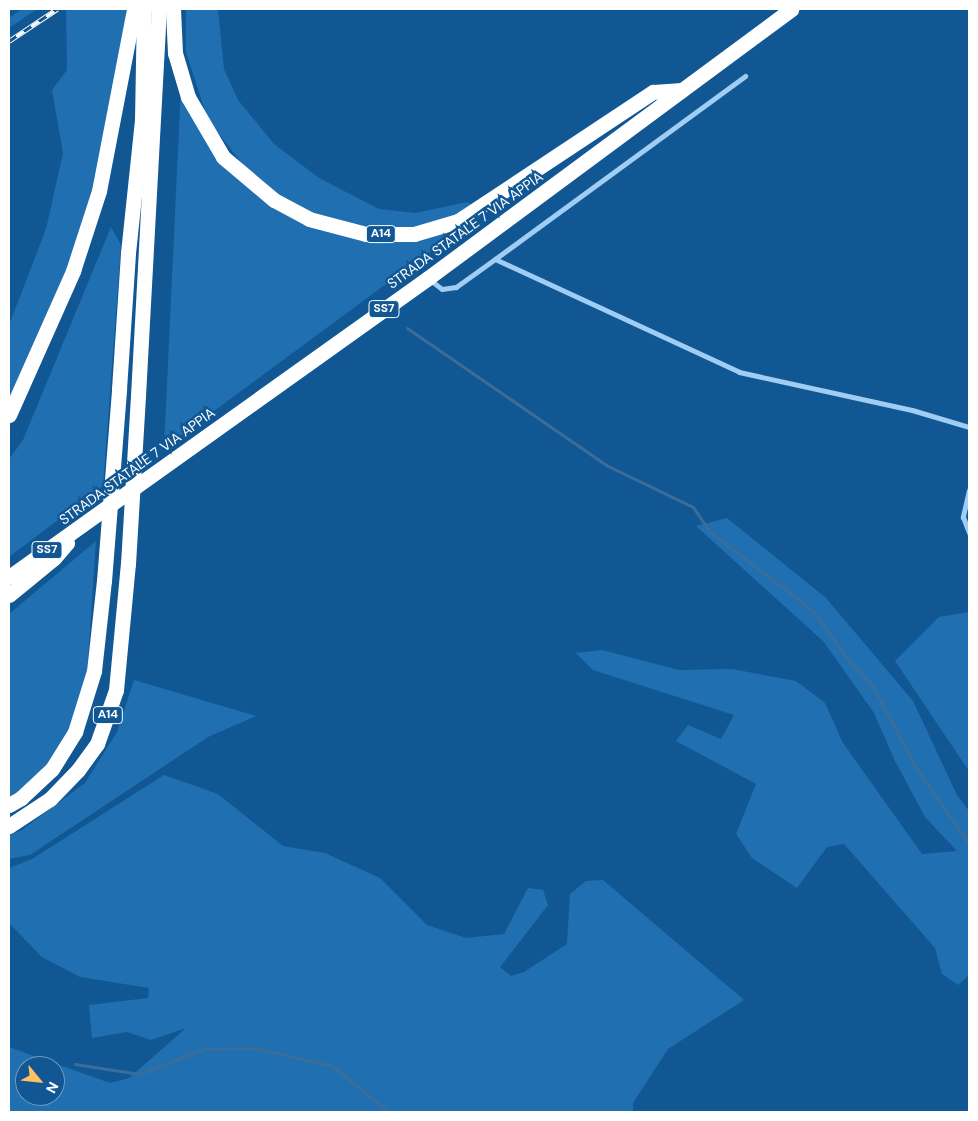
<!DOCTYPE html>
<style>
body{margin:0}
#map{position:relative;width:978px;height:1121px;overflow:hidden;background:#115794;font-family:"DM Sans",sans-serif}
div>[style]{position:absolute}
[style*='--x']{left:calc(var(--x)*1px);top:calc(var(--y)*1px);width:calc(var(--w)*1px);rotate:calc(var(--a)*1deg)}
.green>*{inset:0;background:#2070b1}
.stream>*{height:3px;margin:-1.5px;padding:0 1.5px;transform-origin:1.5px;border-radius:1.5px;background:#3a6d99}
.street>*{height:5px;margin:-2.5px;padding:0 2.5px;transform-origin:2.5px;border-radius:2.5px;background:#9fcdf3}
.highway>*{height:15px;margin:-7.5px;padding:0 7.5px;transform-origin:7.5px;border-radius:7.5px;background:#fff}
.rail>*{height:5px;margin-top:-2.5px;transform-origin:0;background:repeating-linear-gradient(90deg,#115794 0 9px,#fff 0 18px);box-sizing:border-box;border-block:1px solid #fff}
.highway-bridge>*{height:15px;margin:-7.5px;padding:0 7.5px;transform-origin:7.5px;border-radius:7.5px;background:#fff}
span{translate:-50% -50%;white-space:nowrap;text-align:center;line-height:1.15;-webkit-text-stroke:5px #115794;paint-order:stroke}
.shield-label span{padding:1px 4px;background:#115794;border:1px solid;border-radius:4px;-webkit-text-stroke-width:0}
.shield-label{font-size:12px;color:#fff;font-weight:700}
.street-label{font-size:14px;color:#fff}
.frame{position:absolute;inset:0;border:10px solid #fff;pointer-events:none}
.north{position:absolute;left:15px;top:1056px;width:50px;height:50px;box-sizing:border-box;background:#115794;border:1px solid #709abf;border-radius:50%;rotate:118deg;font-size:14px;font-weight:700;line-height:20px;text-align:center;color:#fff}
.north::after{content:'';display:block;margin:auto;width:18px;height:22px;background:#ffc161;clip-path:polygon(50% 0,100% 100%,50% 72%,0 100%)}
</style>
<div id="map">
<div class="green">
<i style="clip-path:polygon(22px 9px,37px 9px,9px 28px,9px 18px)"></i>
<i style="clip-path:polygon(66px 9px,126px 9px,125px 31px,84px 244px,9px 412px,9px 325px,46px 229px,63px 153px,52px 90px,67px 70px)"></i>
<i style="clip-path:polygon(186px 9px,218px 9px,224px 69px,238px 100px,274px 144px,319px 178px,379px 209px,416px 213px,467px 202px,481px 209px,413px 233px,337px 226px,294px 207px,251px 175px,208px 120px,186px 52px)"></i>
<i style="clip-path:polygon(181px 86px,230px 164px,266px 197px,383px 240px,462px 228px,164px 448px)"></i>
<i style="clip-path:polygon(111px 227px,121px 245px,103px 486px,9px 557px,9px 459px,23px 440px)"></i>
<i style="clip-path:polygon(727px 518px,826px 598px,913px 701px,957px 795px,969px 811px,969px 975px,958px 985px,942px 974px,935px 948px,844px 844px,827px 847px,797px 888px,752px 858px,736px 834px,756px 784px,676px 741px,688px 725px,721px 739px,734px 715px,593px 670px,576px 653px,602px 650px,679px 670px,732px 669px,796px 681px,825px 703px,843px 743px,922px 854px,957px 851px,925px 817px,895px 761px,874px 713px,824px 642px,696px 526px)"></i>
<i style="clip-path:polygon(96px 541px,87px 675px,76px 722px,45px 780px,9px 803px,9px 614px)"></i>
<i style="clip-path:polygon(968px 612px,969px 614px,969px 771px,895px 661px,939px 617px)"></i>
<i style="clip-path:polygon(134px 680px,256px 716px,208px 737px,30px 855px,9px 859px,9px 835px,22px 830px,85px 783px,117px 732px)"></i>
<i style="clip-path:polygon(evenodd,164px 775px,218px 794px,283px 846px,325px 853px,380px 878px,427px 925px,466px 938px,504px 934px,528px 888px,543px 890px,548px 905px,500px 967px,511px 976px,524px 972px,567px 944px,570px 894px,586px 881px,603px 880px,744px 1000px,668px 1049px,633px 1103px,633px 1112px,9px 1112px,9px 1047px,110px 1083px,129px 1078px,186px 1028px,151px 1040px,127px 1032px,92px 1038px,89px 1005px,148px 998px,149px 988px,80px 977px,42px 957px,9px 923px,9px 868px,32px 859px,164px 775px,25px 1066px,55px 1066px,55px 1096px,25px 1096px,25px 1066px)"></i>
</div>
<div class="stream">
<i style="--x:407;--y:328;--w:244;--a:34.5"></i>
<i style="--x:608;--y:466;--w:94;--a:25.8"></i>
<i style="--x:693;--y:507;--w:30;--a:56"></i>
<i style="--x:710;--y:532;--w:128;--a:37.4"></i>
<i style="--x:812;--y:610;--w:64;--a:53.8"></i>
<i style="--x:850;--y:662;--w:32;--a:46"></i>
<i style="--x:872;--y:685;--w:92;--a:62"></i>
<i style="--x:915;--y:766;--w:95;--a:55.3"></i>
<i style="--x:75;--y:1064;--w:65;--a:8.9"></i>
<i style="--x:139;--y:1074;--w:70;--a:-21"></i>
<i style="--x:204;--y:1049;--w:51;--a:-1.1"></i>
<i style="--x:255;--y:1048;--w:79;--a:13.2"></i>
<i style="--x:332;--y:1066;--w:73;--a:38.9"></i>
</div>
<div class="street">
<i style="--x:495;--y:259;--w:310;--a:-36.2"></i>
<i style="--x:429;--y:279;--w:16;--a:38"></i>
<i style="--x:442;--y:289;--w:14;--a:-8"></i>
<i style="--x:456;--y:287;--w:48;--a:-35.7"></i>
<i style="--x:495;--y:259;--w:269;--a:24.8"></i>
<i style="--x:739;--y:372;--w:177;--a:12.4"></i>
<i style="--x:912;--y:410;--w:59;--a:16.6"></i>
<i style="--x:969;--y:490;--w:28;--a:103"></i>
<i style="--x:963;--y:517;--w:17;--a:69"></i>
</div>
<div class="highway">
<i style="--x:173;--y:9;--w:44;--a:87.4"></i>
<i style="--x:175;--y:53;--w:46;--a:73.5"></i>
<i style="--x:188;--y:97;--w:69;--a:59.7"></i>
<i style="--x:223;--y:157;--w:67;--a:40.1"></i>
<i style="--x:274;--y:200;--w:40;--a:28"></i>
<i style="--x:309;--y:219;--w:59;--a:14.7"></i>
<i style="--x:366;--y:234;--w:48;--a:0"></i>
<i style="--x:414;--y:234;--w:46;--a:-16.5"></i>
<i style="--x:458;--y:221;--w:234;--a:-33.5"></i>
<i style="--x:653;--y:92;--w:29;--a:-4"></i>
<i style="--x:119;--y:389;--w:136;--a:-86.2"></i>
<i style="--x:128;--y:253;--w:134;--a:-84"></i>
<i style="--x:142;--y:120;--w:111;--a:-89"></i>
<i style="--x:138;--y:396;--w:388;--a:-86.9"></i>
<i style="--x:9;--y:415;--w:158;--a:-66"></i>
<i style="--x:73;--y:271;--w:84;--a:-72"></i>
<i style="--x:99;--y:191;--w:185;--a:-79.1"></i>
<i style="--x:9;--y:577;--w:515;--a:-35.51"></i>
<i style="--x:428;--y:278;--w:452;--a:-36.5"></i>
<i style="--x:9;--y:595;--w:58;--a:-39.4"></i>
<i style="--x:54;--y:558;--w:20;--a:-49"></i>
<i style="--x:9;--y:805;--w:14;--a:-30"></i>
<i style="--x:21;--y:798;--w:42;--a:-43.1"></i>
<i style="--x:52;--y:769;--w:44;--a:-58.1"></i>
<i style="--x:75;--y:732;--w:64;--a:-72.7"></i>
<i style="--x:94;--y:671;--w:91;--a:-83.7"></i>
<i style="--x:9;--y:826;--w:49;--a:-33.4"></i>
<i style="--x:50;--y:799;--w:40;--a:-46"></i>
<i style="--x:78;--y:770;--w:32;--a:-54"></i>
<i style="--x:97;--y:744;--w:57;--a:-70.6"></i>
<i style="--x:116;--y:690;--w:127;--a:-84.6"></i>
</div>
<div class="rail">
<i style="--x:9;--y:41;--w:58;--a:-33.7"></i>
</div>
<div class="highway-bridge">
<i style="--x:128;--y:564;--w:168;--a:-86.6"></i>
<i style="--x:104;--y:581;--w:193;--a:-85.5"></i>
</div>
<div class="shield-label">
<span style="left:381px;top:234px">A14</span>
<span style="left:384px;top:309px">SS7</span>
<span style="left:47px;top:550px">SS7</span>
<span style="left:108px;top:715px">A14</span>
</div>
<div class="street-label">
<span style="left:465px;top:230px;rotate:-36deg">STRADA STATALE 7 VIA APPIA</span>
<span style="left:137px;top:466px;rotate:-36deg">STRADA STATALE 7 VIA APPIA</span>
</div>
<div class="frame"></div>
<div class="north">N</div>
</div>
